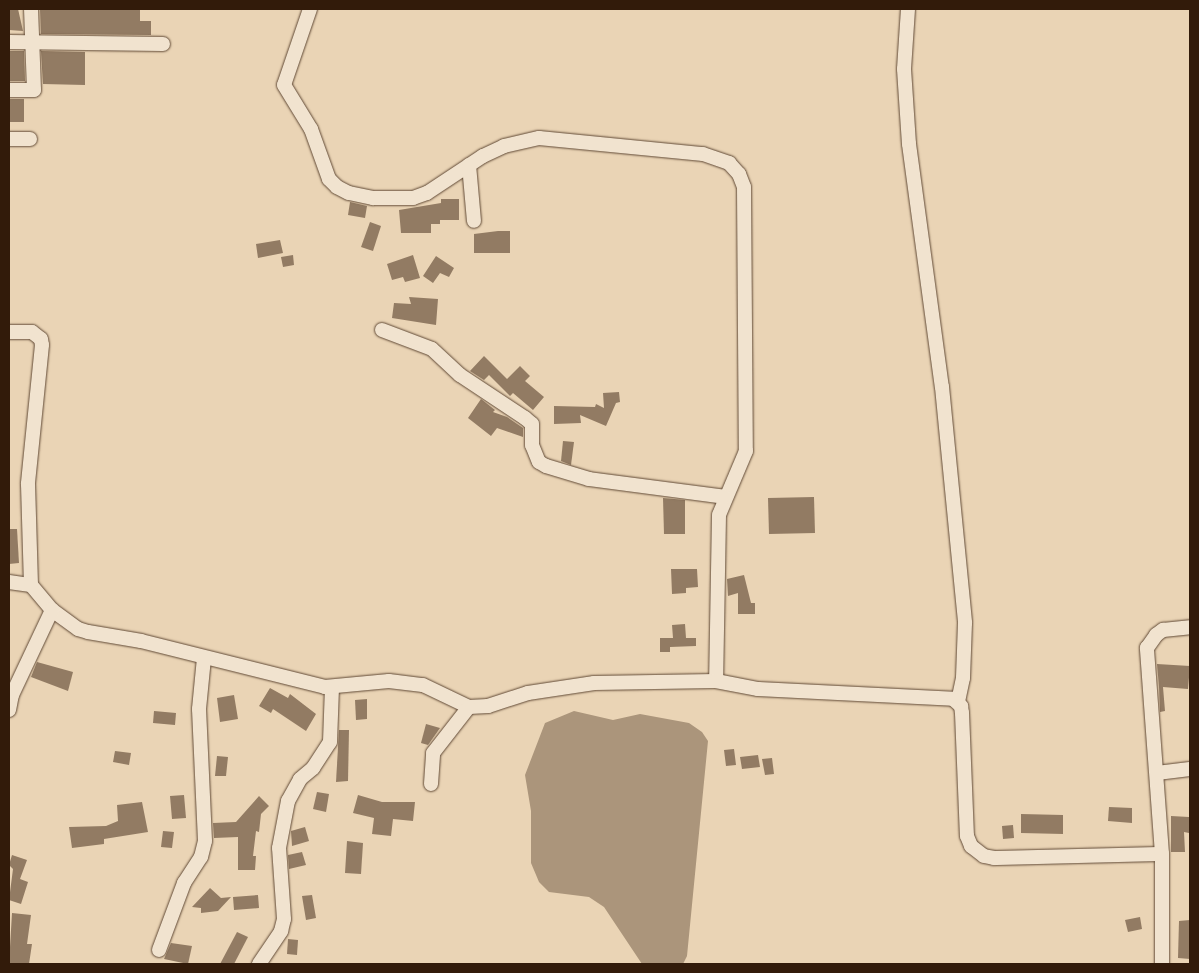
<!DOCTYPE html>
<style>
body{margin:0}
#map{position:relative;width:1199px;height:973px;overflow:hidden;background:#ead4b5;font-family:"Sorts Mill Goudy",serif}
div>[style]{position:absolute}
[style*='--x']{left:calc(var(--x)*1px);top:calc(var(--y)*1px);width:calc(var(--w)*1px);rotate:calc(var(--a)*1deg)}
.water>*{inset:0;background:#ab957b}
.building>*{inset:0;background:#927b63}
.roads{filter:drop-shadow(0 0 1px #604935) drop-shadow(0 0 1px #604935)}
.street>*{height:14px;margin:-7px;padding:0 7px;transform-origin:7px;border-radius:7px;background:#f1e3cf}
span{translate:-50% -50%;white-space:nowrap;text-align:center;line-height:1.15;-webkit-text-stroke:5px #f1e3cf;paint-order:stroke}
.frame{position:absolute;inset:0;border:10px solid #321b0a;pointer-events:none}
</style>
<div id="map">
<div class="water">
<i style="clip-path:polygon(574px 711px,613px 720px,640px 714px,689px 723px,702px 732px,708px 741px,687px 956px,683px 964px,642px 964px,604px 907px,589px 897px,549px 892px,539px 882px,531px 863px,531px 811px,525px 775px,545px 723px)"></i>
</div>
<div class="building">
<i style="clip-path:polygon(9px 9px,18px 9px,23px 31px,9px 30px)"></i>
<i style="clip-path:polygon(40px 9px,140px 9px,140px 21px,151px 21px,151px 35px,41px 34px)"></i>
<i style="clip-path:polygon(9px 51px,24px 51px,25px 81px,9px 81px)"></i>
<i style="clip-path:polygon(41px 51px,85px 52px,85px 85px,43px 84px)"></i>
<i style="clip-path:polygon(9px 99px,24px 99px,24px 122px,9px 122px)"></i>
<i style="clip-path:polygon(441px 199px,459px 199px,459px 220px,440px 220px,440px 224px,431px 224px,431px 233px,401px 233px,399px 210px,441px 203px)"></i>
<i style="clip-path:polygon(350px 202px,367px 206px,365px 218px,348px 215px)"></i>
<i style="clip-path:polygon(370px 222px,381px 226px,373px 251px,361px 247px)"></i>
<i style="clip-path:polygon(498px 231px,510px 231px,510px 253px,474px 253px,474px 234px)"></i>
<i style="clip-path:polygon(280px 240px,283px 253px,258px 258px,256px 244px)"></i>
<i style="clip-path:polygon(293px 255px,294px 265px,283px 267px,281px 257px)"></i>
<i style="clip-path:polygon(413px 255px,420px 278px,405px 282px,403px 277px,392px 280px,387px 264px)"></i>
<i style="clip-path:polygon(436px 256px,454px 268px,449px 277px,440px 273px,433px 283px,423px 276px)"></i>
<i style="clip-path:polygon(409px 297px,438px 299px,436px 325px,392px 318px,394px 303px,411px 304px)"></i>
<i style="clip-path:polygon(484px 356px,507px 379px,520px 366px,530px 376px,525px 381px,544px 397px,533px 410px,513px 393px,510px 396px,489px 375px,484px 380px,470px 371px)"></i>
<i style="clip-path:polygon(619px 392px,620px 402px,616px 403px,606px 426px,580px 415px,581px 423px,554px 424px,554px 406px,595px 407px,596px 404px,604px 408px,603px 393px)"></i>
<i style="clip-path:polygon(481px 399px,495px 410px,493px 412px,507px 417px,523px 428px,523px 437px,497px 428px,491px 436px,468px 418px)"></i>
<i style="clip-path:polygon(563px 441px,574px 442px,571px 465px,561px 461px)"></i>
<i style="clip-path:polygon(814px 497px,815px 533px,769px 534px,768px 498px)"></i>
<i style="clip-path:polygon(663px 498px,685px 500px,685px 534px,664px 534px)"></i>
<i style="clip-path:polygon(9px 529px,17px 529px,19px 563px,9px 564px)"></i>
<i style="clip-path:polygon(671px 569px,697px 569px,698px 587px,686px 588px,686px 593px,672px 594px)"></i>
<i style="clip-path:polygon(744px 575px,751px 603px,755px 603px,755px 614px,738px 614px,738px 593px,728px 596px,727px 579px)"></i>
<i style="clip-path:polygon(685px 624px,686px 638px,696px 638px,696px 646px,670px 647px,670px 652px,660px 652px,660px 638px,673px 638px,672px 625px)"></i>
<i style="clip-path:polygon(37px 662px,73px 672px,68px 691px,31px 677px)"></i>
<i style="clip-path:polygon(1157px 664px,1190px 666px,1188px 689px,1163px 687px,1165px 711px,1160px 712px,1159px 687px,1162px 687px,1159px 687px)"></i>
<i style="clip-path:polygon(270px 688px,288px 698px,290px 694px,316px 714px,306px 731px,273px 709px,271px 713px,259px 706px)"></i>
<i style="clip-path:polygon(234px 695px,238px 719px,220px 722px,217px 698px)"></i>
<i style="clip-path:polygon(367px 699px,367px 719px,356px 720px,355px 700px)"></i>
<i style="clip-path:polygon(154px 711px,176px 713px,175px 725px,153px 723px)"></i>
<i style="clip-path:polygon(426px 724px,440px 728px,428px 745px,421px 743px)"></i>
<i style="clip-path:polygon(339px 730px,349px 730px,348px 781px,336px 782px)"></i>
<i style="clip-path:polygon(734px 749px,736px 765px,726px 766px,724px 750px)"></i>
<i style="clip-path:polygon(115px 751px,131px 753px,129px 765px,113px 762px)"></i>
<i style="clip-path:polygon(758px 755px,760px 767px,742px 769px,740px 757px)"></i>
<i style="clip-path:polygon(217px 756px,228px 757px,226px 776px,215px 776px)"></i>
<i style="clip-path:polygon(772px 758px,774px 774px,765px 775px,762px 759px)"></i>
<i style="clip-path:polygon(317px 792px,329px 794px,326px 812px,313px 809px)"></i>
<i style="clip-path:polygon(184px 795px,186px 818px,172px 819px,170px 796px)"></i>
<i style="clip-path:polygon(358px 795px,382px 802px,415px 802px,413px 821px,393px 819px,391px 836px,372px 834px,374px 818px,353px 813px)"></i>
<i style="clip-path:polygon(259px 796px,269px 806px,261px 814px,259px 832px,256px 831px,253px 856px,256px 856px,255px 870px,238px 870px,238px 837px,214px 838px,213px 823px,236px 822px)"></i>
<i style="clip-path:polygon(142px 802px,148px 832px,104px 839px,104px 844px,72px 848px,69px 827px,106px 826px,118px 821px,117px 805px)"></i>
<i style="clip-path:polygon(1109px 807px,1132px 808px,1132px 823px,1108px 821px)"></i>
<i style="clip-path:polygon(1021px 814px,1063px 815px,1063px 834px,1021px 833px)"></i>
<i style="clip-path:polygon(1171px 816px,1189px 817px,1189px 833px,1184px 832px,1185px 852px,1171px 852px)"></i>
<i style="clip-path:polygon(1013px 825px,1014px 838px,1003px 839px,1002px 826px)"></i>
<i style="clip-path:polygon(305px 827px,309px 841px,292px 846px,291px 831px)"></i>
<i style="clip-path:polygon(163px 831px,174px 832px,172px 848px,161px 847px)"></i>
<i style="clip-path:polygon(347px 841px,363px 843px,361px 874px,345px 873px)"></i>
<i style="clip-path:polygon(302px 852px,306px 865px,289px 869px,288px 855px)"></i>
<i style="clip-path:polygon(12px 855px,27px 860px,20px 879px,28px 882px,21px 904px,9px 900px,13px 869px,9px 865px)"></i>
<i style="clip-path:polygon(210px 888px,221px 898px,231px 897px,218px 911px,201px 913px,201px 908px,192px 907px)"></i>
<i style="clip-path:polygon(258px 895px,259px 908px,234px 910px,233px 897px)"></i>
<i style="clip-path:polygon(312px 895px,316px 918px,306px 920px,302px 896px)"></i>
<i style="clip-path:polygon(12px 913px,31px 915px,27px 944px,32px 944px,29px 964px,9px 964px)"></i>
<i style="clip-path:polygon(1140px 917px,1142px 929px,1128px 932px,1125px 920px)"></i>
<i style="clip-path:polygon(1190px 920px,1190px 959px,1178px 958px,1179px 921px)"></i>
<i style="clip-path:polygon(237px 932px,248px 937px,234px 964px,220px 964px)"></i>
<i style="clip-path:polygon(288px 939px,298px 940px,297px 955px,287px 954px)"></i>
<i style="clip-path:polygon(171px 943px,192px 946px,188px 964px,164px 959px)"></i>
</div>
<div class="roads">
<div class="street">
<i style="--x:310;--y:9;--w:80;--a:108.9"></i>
<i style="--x:284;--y:85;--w:52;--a:58.5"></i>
<i style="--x:311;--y:129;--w:53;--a:70.2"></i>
<i style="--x:329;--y:179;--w:11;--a:45"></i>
<i style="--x:337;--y:187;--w:13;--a:27"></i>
<i style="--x:349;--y:193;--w:25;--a:12"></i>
<i style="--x:373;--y:198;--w:40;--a:0"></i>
<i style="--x:413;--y:198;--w:15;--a:-20"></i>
<i style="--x:427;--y:193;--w:67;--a:-33.5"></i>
<i style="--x:483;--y:156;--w:23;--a:-25"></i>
<i style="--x:504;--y:146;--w:36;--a:-13"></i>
<i style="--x:539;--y:138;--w:165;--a:5.6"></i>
<i style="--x:703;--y:154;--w:28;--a:19"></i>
<i style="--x:729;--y:163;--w:15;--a:48"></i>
<i style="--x:739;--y:174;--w:14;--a:69"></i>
<i style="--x:744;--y:187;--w:264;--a:89.6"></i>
<i style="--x:746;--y:451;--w:69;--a:112.9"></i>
<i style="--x:719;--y:515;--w:166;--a:91"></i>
<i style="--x:908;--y:9;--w:60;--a:93.8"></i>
<i style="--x:904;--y:69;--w:75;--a:86.2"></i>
<i style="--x:909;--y:144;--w:245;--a:82.3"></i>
<i style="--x:942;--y:387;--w:237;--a:84.4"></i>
<i style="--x:965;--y:623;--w:55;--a:92.1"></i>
<i style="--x:963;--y:678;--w:25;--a:102"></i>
<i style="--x:9;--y:42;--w:154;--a:0.7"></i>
<i style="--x:9;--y:90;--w:25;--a:0"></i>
<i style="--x:34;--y:90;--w:81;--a:-92.1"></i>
<i style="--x:9;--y:139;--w:21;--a:0"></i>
<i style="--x:469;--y:165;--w:56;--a:84.9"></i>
<i style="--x:382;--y:330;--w:53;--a:20.8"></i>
<i style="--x:432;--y:349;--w:38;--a:43"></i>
<i style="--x:460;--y:375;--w:78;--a:33.5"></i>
<i style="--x:525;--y:418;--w:9;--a:41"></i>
<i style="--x:532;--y:424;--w:21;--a:90"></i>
<i style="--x:532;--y:445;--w:18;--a:68"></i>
<i style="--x:539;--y:462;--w:8;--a:30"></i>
<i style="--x:546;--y:466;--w:45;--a:16.8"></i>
<i style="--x:589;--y:479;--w:137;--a:7.5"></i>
<i style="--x:9;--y:332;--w:23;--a:0"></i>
<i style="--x:32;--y:332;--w:11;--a:38"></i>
<i style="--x:41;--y:339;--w:6;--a:81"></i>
<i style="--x:42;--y:345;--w:140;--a:95.8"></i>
<i style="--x:28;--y:484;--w:101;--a:88.3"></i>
<i style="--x:9;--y:582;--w:22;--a:8"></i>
<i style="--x:31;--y:585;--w:33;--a:50"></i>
<i style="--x:52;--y:610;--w:32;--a:36"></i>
<i style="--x:78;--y:629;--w:10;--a:17"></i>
<i style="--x:88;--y:632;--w:54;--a:9.6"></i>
<i style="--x:141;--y:641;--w:190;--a:14"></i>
<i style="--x:325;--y:687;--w:64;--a:-5.4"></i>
<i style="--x:389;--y:681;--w:34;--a:7"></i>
<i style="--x:423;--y:685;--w:51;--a:25.6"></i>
<i style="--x:469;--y:707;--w:19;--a:-3"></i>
<i style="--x:488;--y:706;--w:42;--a:-18"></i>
<i style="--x:528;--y:693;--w:67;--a:-8.6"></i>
<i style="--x:594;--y:683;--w:122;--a:-0.9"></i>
<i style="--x:716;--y:681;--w:43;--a:10.8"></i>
<i style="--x:758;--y:689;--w:195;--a:2.9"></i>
<i style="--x:953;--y:699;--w:11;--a:41"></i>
<i style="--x:961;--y:706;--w:7;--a:82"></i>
<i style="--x:962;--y:713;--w:123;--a:87.7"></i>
<i style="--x:967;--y:836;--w:11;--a:68"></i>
<i style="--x:971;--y:846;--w:16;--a:38"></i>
<i style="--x:984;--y:856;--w:10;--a:11"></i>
<i style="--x:994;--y:858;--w:168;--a:-1.4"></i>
<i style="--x:1162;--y:854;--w:110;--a:90"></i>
<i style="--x:9;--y:710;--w:15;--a:-79"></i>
<i style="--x:12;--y:695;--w:94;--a:-64.8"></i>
<i style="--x:1157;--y:773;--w:33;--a:-7"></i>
<i style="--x:431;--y:784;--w:31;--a:-86"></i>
<i style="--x:433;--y:753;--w:58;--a:-52"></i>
<i style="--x:1162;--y:854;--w:207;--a:-94.2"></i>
<i style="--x:1147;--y:648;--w:16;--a:-55"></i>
<i style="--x:1156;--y:635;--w:9;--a:-36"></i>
<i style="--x:1163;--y:630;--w:27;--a:-6"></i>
<i style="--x:159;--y:950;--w:72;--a:-69.5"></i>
<i style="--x:184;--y:883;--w:31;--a:-57"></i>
<i style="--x:201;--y:857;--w:16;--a:-76"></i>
<i style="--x:205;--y:841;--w:132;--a:-92.6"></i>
<i style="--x:199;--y:709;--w:51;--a:-84.4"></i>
<i style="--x:259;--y:964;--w:40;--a:-56"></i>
<i style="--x:281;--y:931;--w:12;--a:-76"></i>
<i style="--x:284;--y:919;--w:71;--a:-94"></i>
<i style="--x:279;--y:848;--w:48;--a:-79.2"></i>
<i style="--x:288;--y:801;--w:25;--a:-61"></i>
<i style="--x:300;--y:779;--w:17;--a:-40"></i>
<i style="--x:313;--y:768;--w:31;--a:-57"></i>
<i style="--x:330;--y:742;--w:54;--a:-87.9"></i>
</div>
</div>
<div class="frame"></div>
</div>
